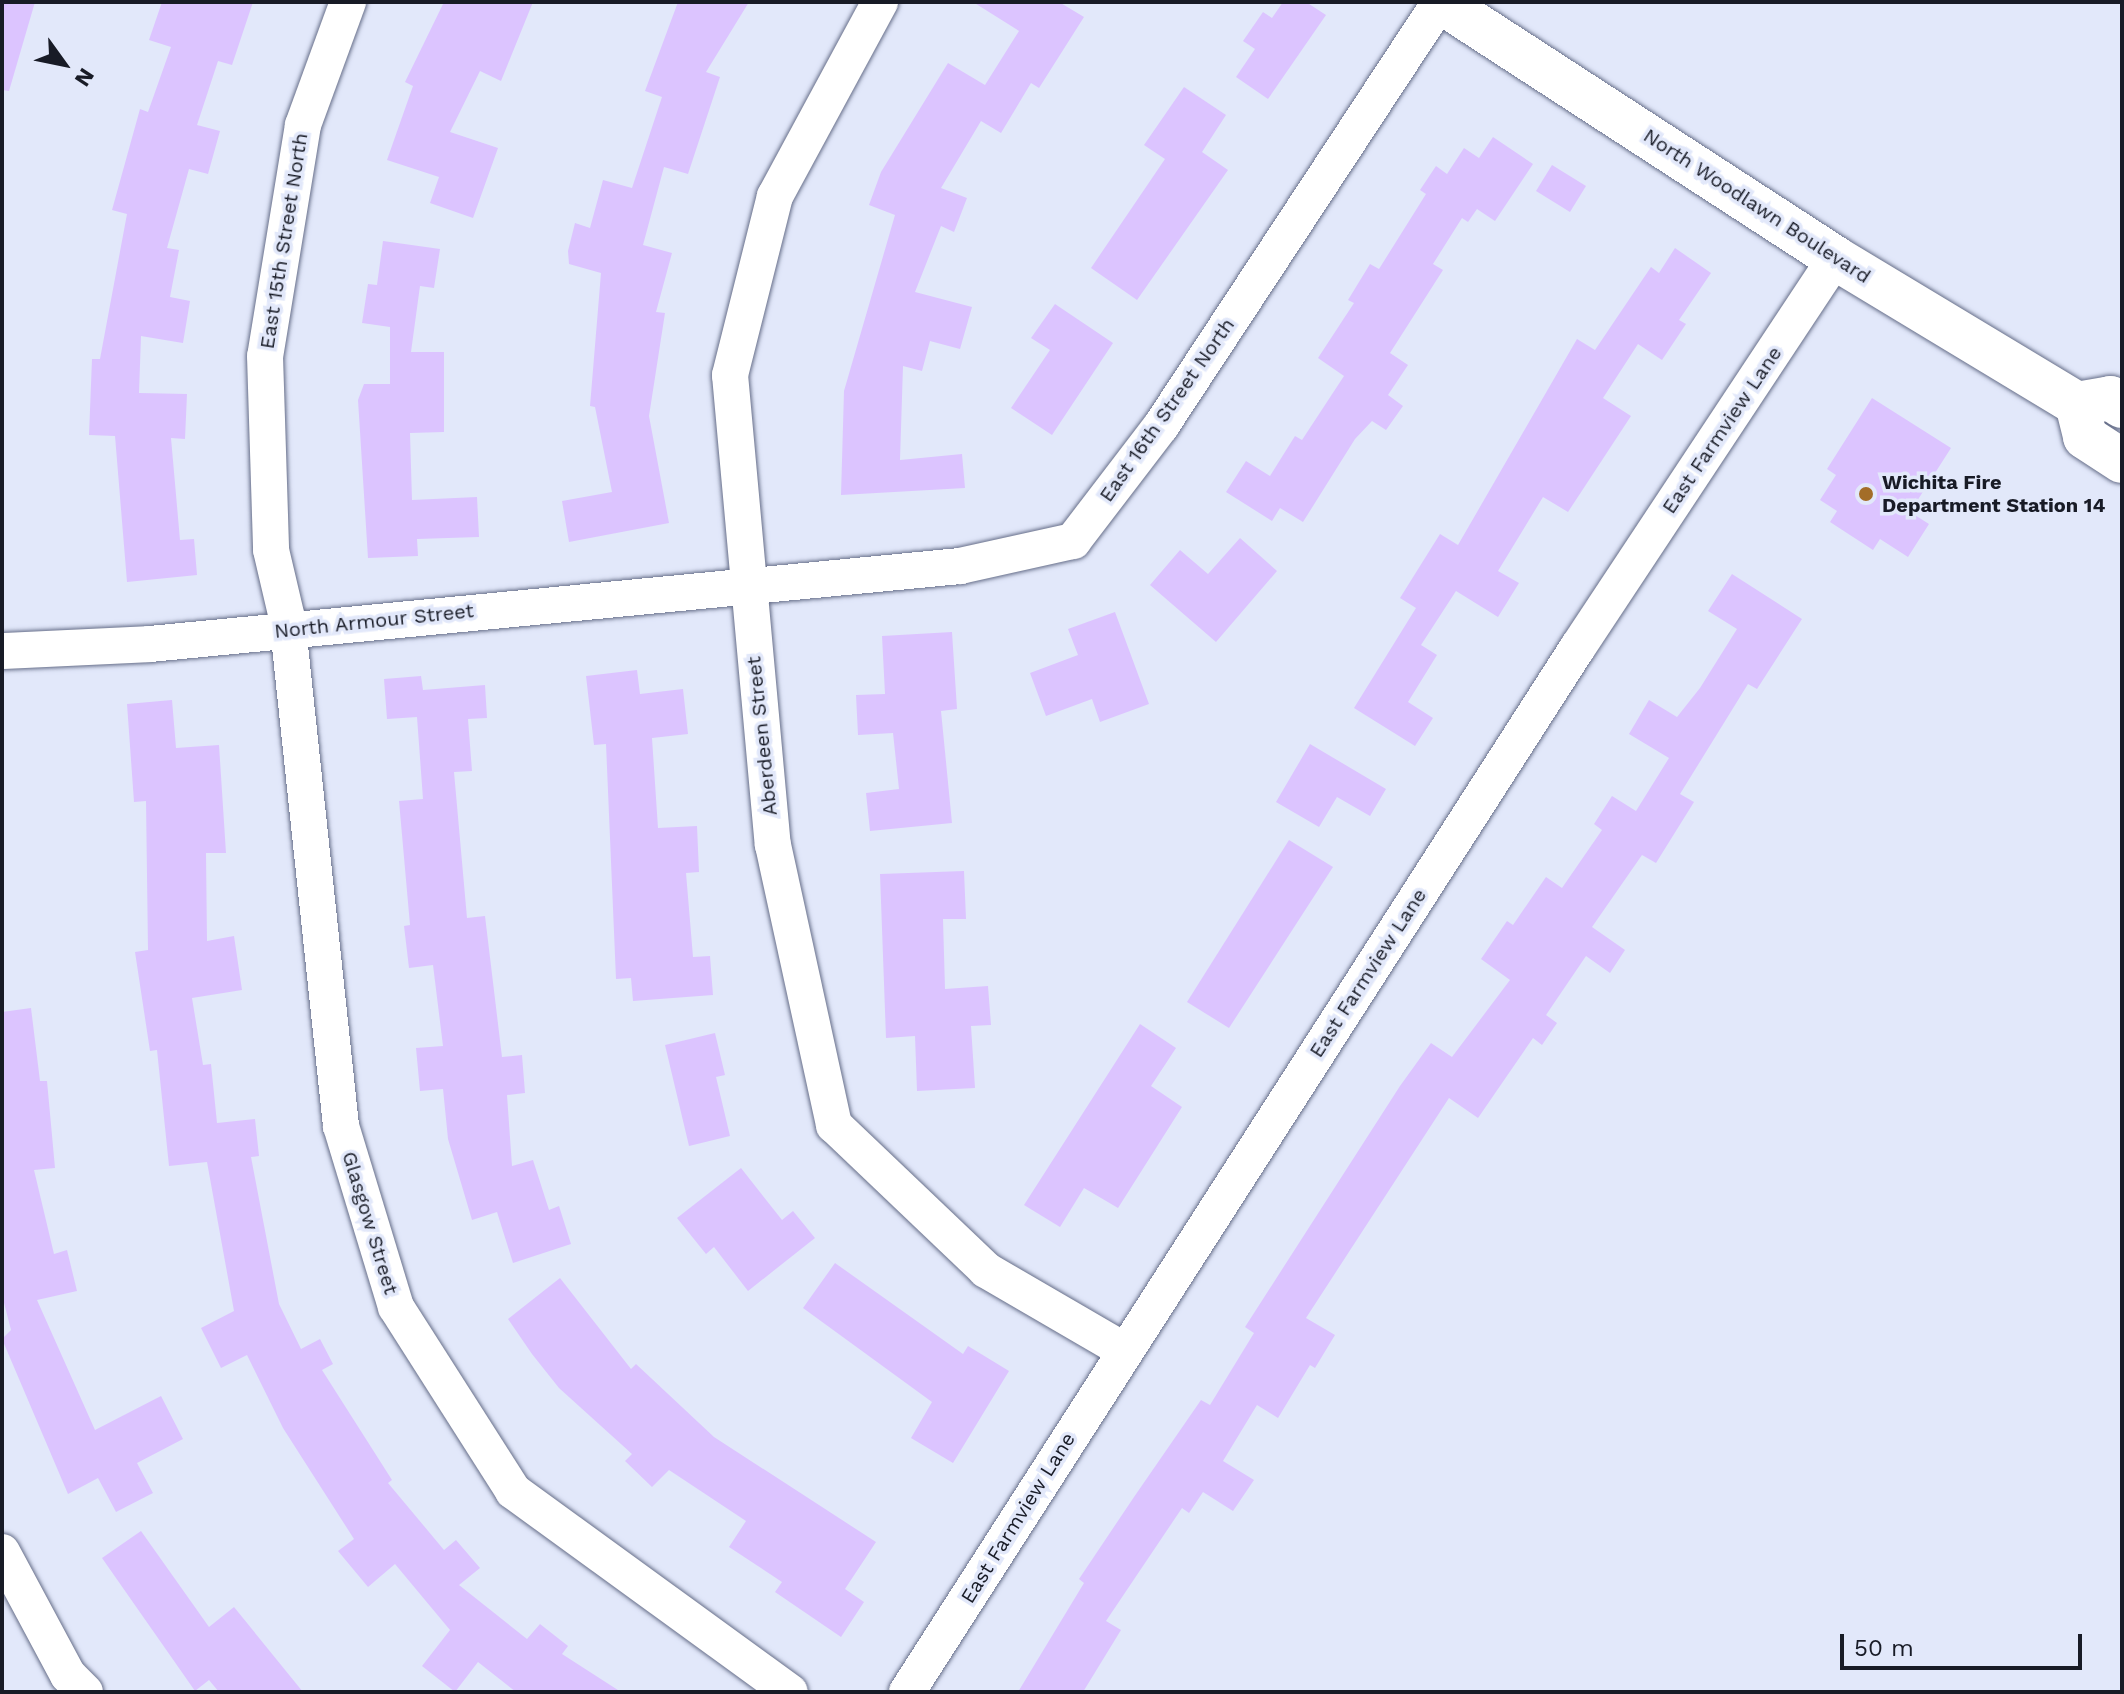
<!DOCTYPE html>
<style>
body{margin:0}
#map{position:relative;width:2124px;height:1694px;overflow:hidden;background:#e2e8fa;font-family:"Work Sans",sans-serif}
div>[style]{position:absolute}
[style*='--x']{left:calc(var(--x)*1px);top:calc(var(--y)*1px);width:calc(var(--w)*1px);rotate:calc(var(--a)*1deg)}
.building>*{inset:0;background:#dcc4ff}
.roads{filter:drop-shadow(0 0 2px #666e89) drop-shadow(0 0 2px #666e89)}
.street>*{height:36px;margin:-18px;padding:0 18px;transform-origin:18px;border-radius:18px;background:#fff}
.secondary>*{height:44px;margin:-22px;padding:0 22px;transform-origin:22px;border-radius:22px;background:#fff}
.dots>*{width:22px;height:22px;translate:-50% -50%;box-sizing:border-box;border:4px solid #e2e8fa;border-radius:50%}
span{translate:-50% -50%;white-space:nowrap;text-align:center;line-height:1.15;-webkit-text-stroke:7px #e2e8fa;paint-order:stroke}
.street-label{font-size:20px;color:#181b26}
.poi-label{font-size:20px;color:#181b26;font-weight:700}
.left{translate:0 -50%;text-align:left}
.frame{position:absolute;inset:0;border:4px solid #181b26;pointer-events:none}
.north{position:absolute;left:24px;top:24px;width:80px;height:80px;-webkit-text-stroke:6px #e2e8fa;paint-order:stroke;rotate:123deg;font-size:22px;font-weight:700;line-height:32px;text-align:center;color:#181b26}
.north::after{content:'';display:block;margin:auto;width:28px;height:36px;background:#181b26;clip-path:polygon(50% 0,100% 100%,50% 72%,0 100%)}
.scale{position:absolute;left:1840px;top:1634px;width:242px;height:36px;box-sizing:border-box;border:4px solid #181b26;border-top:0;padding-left:10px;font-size:24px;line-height:28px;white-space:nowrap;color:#181b26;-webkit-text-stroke:6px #e2e8fa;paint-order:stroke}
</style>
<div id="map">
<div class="building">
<i style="clip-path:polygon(2px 2px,35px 2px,9px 91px,2px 90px)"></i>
<i style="clip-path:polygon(162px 2px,253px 2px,232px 65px,218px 61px,197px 125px,220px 131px,208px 174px,189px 169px,167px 248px,179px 250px,170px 297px,190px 301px,183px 343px,141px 336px,139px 393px,187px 394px,185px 439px,171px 438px,180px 540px,194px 539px,197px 575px,127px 582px,115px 436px,89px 435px,92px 359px,100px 359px,127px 214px,112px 210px,140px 109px,148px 112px,171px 47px,149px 40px)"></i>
<i style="clip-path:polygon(444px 2px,533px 2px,501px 81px,480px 71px,450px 132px,498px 148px,473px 218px,430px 203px,439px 177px,387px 160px,413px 86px,405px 82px)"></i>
<i style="clip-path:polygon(678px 2px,749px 2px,706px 72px,720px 77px,688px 174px,664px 167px,643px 245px,672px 253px,656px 312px,665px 313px,649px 416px,669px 523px,569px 542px,562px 501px,612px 492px,595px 407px,590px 406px,601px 273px,569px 264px,568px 251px,575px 223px,590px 228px,603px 180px,632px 188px,662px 97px,645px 91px)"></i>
<i style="clip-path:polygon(973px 2px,1059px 2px,1084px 17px,1039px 88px,1031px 83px,1001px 133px,981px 121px,941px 188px,967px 198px,954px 232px,941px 226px,915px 292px,972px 307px,960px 349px,930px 341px,922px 371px,903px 366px,900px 460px,962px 454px,965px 488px,841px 495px,844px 391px,895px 215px,869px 205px,881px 172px,948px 63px,985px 85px,1019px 31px)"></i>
<i style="clip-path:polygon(1283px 2px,1306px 2px,1326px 15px,1268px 99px,1236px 77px,1255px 49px,1243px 41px,1263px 12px,1272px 18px)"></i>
<i style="clip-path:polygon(1184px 87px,1226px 115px,1202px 152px,1228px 170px,1137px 300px,1091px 268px,1165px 159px,1144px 145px)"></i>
<i style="clip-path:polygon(1493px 137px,1533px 164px,1495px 221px,1477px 209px,1468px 222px,1462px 218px,1433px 264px,1443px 270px,1390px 353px,1408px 365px,1388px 395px,1403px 406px,1386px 430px,1372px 421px,1355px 439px,1303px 522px,1280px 508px,1272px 521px,1226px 492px,1246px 461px,1270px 476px,1295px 436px,1302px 440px,1344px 376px,1318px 358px,1354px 303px,1348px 300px,1370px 264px,1379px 269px,1426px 194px,1420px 190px,1436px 166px,1447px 174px,1464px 148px,1479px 158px)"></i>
<i style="clip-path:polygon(1552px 165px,1586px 186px,1570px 212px,1536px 191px)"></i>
<i style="clip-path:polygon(383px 241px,440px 249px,434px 288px,420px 286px,411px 352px,444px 352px,444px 432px,410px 433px,412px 500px,477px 497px,479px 537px,417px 539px,418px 556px,368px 558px,358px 400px,364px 384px,390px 384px,390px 327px,362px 323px,368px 284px,377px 285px)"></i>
<i style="clip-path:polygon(1675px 248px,1711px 273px,1679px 320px,1686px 324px,1662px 360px,1638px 344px,1603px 398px,1631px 416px,1568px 512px,1543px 497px,1498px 571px,1519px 583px,1498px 617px,1456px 591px,1421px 645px,1437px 655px,1408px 702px,1433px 718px,1415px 746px,1354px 708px,1416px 608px,1400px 598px,1440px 534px,1458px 545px,1577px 339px,1595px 350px,1651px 267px,1659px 273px)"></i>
<i style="clip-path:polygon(1055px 304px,1113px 343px,1052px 435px,1011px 408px,1050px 350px,1031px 338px)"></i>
<i style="clip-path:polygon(1872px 398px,1951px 448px,1910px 512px,1929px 524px,1908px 557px,1880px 539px,1873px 550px,1830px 522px,1837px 511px,1820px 500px,1836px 475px,1827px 469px)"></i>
<i style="clip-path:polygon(1240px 538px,1277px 571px,1216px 642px,1150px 585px,1180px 550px,1208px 574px)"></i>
<i style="clip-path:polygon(1732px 574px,1802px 619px,1757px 689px,1748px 684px,1680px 794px,1694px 802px,1656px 863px,1642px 855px,1592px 927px,1625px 950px,1610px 973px,1586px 956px,1546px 1015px,1557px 1023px,1542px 1045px,1533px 1038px,1478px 1118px,1449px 1098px,1306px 1318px,1335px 1335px,1315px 1368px,1310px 1365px,1278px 1418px,1257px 1405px,1223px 1461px,1254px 1480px,1233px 1511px,1203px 1492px,1189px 1513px,1182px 1508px,1106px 1621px,1121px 1630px,1083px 1692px,1018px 1692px,1084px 1583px,1079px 1579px,1134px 1497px,1201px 1400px,1210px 1405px,1254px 1333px,1245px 1327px,1400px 1086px,1431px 1043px,1452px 1057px,1510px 980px,1481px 959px,1507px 921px,1513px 925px,1546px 877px,1562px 888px,1602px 830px,1594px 824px,1612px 796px,1636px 811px,1669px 758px,1629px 734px,1649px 700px,1677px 717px,1700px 688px,1737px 629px,1708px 611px)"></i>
<i style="clip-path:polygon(1115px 612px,1149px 704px,1100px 722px,1092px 699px,1046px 716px,1030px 673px,1078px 655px,1068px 629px)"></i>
<i style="clip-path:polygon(952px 632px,957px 709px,941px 711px,952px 823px,870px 831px,866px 793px,899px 789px,893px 733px,858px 735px,856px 695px,885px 694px,882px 636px)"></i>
<i style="clip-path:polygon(637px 670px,640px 694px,683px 689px,688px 734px,652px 738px,658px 828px,697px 826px,699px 872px,686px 873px,693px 957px,710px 956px,713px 995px,633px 1001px,631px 978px,616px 979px,606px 744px,594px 745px,586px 676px)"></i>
<i style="clip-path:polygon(421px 676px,423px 690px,485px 685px,487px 718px,468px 719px,472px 771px,454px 772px,467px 918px,485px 916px,502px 1057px,522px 1055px,525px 1093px,507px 1095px,512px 1166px,533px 1160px,549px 1210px,559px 1206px,571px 1244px,513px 1263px,497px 1212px,472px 1220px,448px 1139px,443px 1089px,420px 1091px,416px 1048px,443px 1046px,433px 965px,409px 968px,404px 926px,410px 925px,399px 801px,423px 799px,417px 717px,387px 719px,384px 679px)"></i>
<i style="clip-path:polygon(172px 700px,176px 748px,219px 745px,226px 853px,206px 853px,207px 941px,234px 936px,242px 990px,192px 998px,203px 1065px,211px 1064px,217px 1123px,255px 1119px,259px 1156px,251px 1157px,279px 1304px,301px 1349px,320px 1339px,333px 1364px,322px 1370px,392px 1480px,388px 1483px,444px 1550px,456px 1540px,480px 1568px,459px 1585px,527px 1639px,540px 1624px,568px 1646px,562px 1654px,621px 1692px,516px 1692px,478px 1662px,455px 1692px,422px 1666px,450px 1630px,395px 1564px,368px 1587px,338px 1551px,354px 1539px,283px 1428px,247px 1355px,221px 1368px,201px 1328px,234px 1311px,207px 1162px,169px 1166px,157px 1050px,150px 1051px,135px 952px,148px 950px,146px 801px,134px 802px,127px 704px)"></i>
<i style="clip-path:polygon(1310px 744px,1386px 789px,1370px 816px,1337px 797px,1319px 827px,1276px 802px)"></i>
<i style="clip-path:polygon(1289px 840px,1333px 867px,1229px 1028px,1187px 1002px)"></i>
<i style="clip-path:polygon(964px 871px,966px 919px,943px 919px,945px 989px,988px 986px,991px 1025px,971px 1026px,975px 1088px,917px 1091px,915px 1036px,886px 1038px,880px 874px)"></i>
<i style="clip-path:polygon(31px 1008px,40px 1081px,47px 1081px,55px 1168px,34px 1170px,54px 1254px,67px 1250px,77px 1291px,37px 1300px,95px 1430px,161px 1396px,183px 1439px,137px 1463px,153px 1493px,116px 1512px,98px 1478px,68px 1494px,2px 1339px,11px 1330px,2px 1295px,2px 1012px)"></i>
<i style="clip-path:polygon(1140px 1024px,1176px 1048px,1151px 1086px,1182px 1107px,1118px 1208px,1084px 1188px,1060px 1227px,1024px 1205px)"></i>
<i style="clip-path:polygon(715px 1033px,725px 1075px,716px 1077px,730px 1136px,689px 1146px,665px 1045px)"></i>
<i style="clip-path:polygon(741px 1168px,782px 1220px,793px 1211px,815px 1238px,748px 1291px,714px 1247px,706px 1254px,677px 1218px)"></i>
<i style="clip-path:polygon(835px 1263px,963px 1354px,968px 1346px,1009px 1371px,953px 1463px,911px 1438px,932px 1402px,803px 1308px)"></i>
<i style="clip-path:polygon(560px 1278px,631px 1369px,636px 1364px,714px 1437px,876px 1542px,845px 1589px,864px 1602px,841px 1637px,775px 1592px,782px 1582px,729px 1547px,746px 1521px,669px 1470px,652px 1487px,625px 1461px,632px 1454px,559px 1388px,532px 1354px,508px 1319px)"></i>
<i style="clip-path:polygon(141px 1531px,209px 1627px,234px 1607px,303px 1692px,219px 1692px,209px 1680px,195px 1691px,102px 1558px)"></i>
</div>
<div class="roads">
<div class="street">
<i style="--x:348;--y:2;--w:131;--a:110.1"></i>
<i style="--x:303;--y:125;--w:234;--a:99.3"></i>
<i style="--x:265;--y:356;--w:194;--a:88.2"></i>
<i style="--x:271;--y:550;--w:70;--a:76.8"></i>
<i style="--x:287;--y:618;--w:511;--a:83.93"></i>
<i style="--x:341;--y:1126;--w:189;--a:73.1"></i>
<i style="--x:396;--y:1307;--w:218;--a:57.5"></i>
<i style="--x:513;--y:1491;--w:342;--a:36"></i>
<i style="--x:880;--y:2;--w:221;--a:118.4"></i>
<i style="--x:775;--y:196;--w:185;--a:104.1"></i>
<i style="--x:730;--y:375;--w:472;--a:84.8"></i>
<i style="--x:773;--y:845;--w:287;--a:77.7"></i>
<i style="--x:834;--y:1125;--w:210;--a:43.6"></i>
<i style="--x:986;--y:1270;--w:161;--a:30.2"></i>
<i style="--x:2;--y:651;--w:148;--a:-2.7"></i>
<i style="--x:150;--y:644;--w:814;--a:-5.5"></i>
<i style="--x:960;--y:566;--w:116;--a:-12.5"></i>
<i style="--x:1073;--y:541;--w:145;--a:-52.6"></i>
<i style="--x:1161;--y:426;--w:508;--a:-56.65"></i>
<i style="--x:2;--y:1552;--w:140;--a:61.8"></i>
<i style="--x:68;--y:1675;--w:24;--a:45"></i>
<i style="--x:907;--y:1692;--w:1242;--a:-57.3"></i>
<i style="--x:1578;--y:647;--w:466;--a:-56.5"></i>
</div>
<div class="secondary">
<i style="--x:1441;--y:2;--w:470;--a:33"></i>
<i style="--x:1835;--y:258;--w:283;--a:31.1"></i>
<i style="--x:2077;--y:404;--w:34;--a:-10"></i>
<i style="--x:2110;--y:398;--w:14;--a:34"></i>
<i style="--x:2077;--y:404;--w:34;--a:76"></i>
<i style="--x:2085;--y:437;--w:44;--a:33"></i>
</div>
</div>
<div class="dots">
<i style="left:1866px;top:494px;background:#a36d28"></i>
</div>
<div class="street-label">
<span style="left:1757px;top:206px;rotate:33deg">North Woodlawn Boulevard</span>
<span style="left:284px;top:241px;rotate:-81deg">East 15th Street North</span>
<span style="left:1167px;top:410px;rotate:-55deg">East 16th Street North</span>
<span style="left:1722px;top:430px;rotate:-56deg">East Farmview Lane</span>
<span style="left:374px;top:621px;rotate:-6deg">North Armour Street</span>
<span style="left:762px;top:736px;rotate:-96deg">Aberdeen Street</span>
<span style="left:1368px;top:973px;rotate:-57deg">East Farmview Lane</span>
<span style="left:370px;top:1223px;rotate:73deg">Glasgow Street</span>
<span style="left:1018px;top:1518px;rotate:-58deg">East Farmview Lane</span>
</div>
<div class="poi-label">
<span class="left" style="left:1882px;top:494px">Wichita Fire<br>Department Station 14</span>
</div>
<div class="frame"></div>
<div class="north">N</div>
<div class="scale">50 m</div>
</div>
